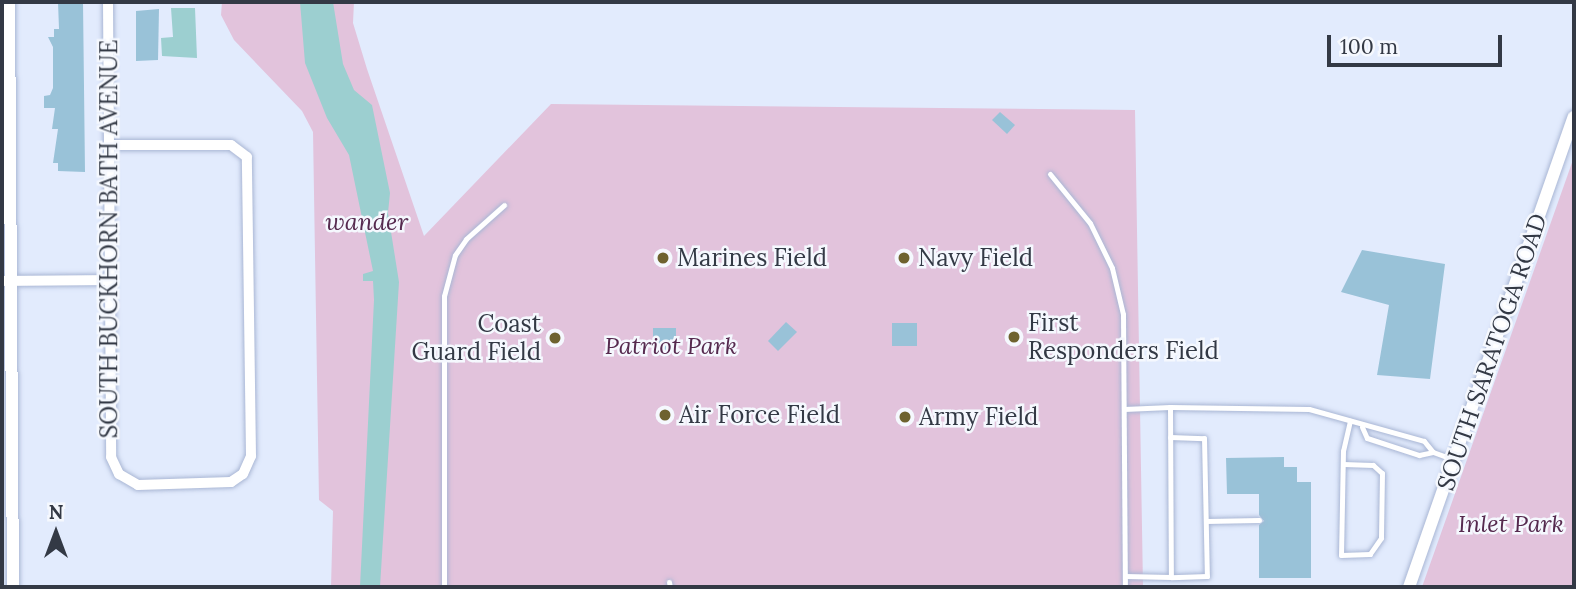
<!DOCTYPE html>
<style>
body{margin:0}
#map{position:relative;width:1576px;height:589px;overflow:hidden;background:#e2ebfd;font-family:Lora,serif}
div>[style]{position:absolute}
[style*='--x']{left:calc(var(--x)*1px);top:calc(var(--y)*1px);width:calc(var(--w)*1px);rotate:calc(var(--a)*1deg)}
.green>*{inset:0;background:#e2c3dc}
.water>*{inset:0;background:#9ccfd0}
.building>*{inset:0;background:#99c2d8}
.roads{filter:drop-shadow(0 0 2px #a9b6d4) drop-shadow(0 0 2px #a9b6d4)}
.service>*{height:5px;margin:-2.5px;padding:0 2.5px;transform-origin:2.5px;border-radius:2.5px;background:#fff}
.minor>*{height:10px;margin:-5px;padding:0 5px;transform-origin:5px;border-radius:5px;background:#fff}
.tertiary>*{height:12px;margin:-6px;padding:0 6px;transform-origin:6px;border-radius:6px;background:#fff}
.dots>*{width:19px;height:19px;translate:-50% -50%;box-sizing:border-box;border:4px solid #f5f8fe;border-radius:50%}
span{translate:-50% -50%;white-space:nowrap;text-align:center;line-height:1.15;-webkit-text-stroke:5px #f5f8fe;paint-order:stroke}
.park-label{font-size:24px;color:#562a4f;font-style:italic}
.street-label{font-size:24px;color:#333945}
.poi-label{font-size:24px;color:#333945}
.left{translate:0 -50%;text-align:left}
.right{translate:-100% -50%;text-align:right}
.frame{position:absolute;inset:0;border:4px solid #333945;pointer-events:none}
.north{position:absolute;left:21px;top:498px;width:70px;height:70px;-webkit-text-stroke:5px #f5f8fe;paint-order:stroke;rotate:0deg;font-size:19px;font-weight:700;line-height:28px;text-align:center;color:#333945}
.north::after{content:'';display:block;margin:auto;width:24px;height:32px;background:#333945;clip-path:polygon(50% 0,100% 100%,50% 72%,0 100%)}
.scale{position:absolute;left:1327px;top:35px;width:175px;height:32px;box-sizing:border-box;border:4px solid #333945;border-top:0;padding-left:9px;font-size:21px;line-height:24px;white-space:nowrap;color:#333945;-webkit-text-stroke:5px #f5f8fe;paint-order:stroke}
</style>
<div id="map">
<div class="green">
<i style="clip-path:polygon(222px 2px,354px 2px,353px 23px,367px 69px,424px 236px,551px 104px,1135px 110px,1143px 587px,331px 587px,333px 511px,319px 500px,313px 132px,302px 111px,234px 40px,221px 15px)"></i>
<i style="clip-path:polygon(1574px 157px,1574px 587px,1422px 587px)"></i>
</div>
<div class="water">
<i style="clip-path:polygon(300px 2px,333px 2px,343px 64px,354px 90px,372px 105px,390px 193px,388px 213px,399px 282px,380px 587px,360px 587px,374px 300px,373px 281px,363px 281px,363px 274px,373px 271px,349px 155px,327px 118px,305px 63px)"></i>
<i style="clip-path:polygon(171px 8px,195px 8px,197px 58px,162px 56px,161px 38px,173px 37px)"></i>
</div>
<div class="building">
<i style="clip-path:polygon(58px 2px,83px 2px,85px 172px,58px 171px,58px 163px,53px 163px,58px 129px,52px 129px,55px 108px,44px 108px,44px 96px,50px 95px,53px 88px,53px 47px,48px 37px,54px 37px,54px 29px,59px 29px)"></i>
<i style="clip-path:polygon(159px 9px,158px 60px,136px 61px,136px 11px)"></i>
<i style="clip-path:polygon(1000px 112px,1015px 125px,1007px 134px,992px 120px)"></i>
<i style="clip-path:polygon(1362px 250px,1445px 264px,1430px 379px,1377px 375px,1389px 305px,1341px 292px)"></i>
<i style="clip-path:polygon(786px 322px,797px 332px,778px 351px,768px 341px)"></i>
<i style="clip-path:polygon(892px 323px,917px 323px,917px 346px,892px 346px)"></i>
<i style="clip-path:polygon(653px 328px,676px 328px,676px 350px,653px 350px)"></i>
<i style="clip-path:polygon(1284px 457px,1284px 467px,1297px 467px,1297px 482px,1311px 482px,1311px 578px,1259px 578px,1259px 525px,1264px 521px,1259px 515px,1259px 494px,1227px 494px,1226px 458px)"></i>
</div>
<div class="roads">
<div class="service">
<i style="--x:1050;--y:174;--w:63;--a:50.8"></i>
<i style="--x:1090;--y:223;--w:50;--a:63.9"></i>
<i style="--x:1112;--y:268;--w:47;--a:76.6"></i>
<i style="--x:1123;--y:314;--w:273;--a:89.6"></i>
<i style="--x:1170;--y:407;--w:139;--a:0.8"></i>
<i style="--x:1309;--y:409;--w:119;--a:15.5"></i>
<i style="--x:1424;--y:441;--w:14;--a:51"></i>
<i style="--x:1433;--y:452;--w:20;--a:20"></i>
<i style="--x:1124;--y:409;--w:46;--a:-2.5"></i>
<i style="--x:1170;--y:407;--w:170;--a:89.7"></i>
<i style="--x:1171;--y:577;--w:46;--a:-178.8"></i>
<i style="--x:1362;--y:427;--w:12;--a:66"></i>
<i style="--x:1367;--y:438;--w:55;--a:18.1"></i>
<i style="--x:1419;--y:455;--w:14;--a:-12"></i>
<i style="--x:1170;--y:437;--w:34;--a:2"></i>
<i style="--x:1204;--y:438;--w:138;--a:88.8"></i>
<i style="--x:1207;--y:576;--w:36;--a:178"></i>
<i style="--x:1343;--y:464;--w:30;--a:2"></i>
<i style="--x:1373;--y:465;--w:12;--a:42"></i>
<i style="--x:1382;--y:473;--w:65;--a:90.9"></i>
<i style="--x:1381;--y:538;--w:19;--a:125"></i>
<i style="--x:1370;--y:554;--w:29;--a:178"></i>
<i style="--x:1341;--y:555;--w:104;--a:-88.9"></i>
<i style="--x:1343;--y:451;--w:31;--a:-77"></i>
<i style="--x:1206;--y:521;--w:53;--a:-1.1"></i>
<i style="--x:669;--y:582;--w:5;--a:79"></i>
<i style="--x:444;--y:587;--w:291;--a:-90"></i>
<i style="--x:444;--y:296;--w:42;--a:-75"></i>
<i style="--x:455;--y:255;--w:19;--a:-55"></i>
<i style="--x:466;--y:239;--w:51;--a:-41.8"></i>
</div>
<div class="minor">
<i style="--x:108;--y:2;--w:455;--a:89.6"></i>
<i style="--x:111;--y:457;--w:19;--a:65"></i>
<i style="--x:119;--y:474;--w:22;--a:30"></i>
<i style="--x:138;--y:485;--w:93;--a:-1.8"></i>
<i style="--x:231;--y:482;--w:14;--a:-34"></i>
<i style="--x:243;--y:474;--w:20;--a:-66"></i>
<i style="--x:251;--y:456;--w:299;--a:-90.8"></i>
<i style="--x:247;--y:157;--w:20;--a:-143"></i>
<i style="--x:231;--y:145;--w:122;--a:180"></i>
<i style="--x:2;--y:281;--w:108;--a:-0.5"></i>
</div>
<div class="tertiary">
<i style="--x:9;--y:2;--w:585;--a:89.61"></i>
<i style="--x:1409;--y:587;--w:498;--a:-70.7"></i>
</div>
</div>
<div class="dots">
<i style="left:663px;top:258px;background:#6e622f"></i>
<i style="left:904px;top:258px;background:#6e622f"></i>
<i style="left:1014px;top:337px;background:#6e622f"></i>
<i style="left:555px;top:338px;background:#6e622f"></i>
<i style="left:665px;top:415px;background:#6e622f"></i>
<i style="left:905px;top:417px;background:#6e622f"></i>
</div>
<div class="park-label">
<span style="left:367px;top:222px">wander</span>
<span style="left:671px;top:346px">Patriot Park</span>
<span style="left:1511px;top:524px">Inlet Park</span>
</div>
<div class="street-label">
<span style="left:109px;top:239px;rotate:-90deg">SOUTH BUCKHORN BATH AVENUE</span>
<span style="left:1492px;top:352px;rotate:-71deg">SOUTH SARATOGA ROAD</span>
</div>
<div class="poi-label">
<span class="left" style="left:677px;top:258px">Marines Field</span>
<span class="left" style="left:918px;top:258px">Navy Field</span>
<span class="left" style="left:1028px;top:337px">First<br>Responders Field</span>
<span class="right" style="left:541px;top:338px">Coast<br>Guard Field</span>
<span class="left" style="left:679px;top:415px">Air Force Field</span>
<span class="left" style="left:919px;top:417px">Army Field</span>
</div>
<div class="frame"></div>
<div class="north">N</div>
<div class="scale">100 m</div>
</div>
